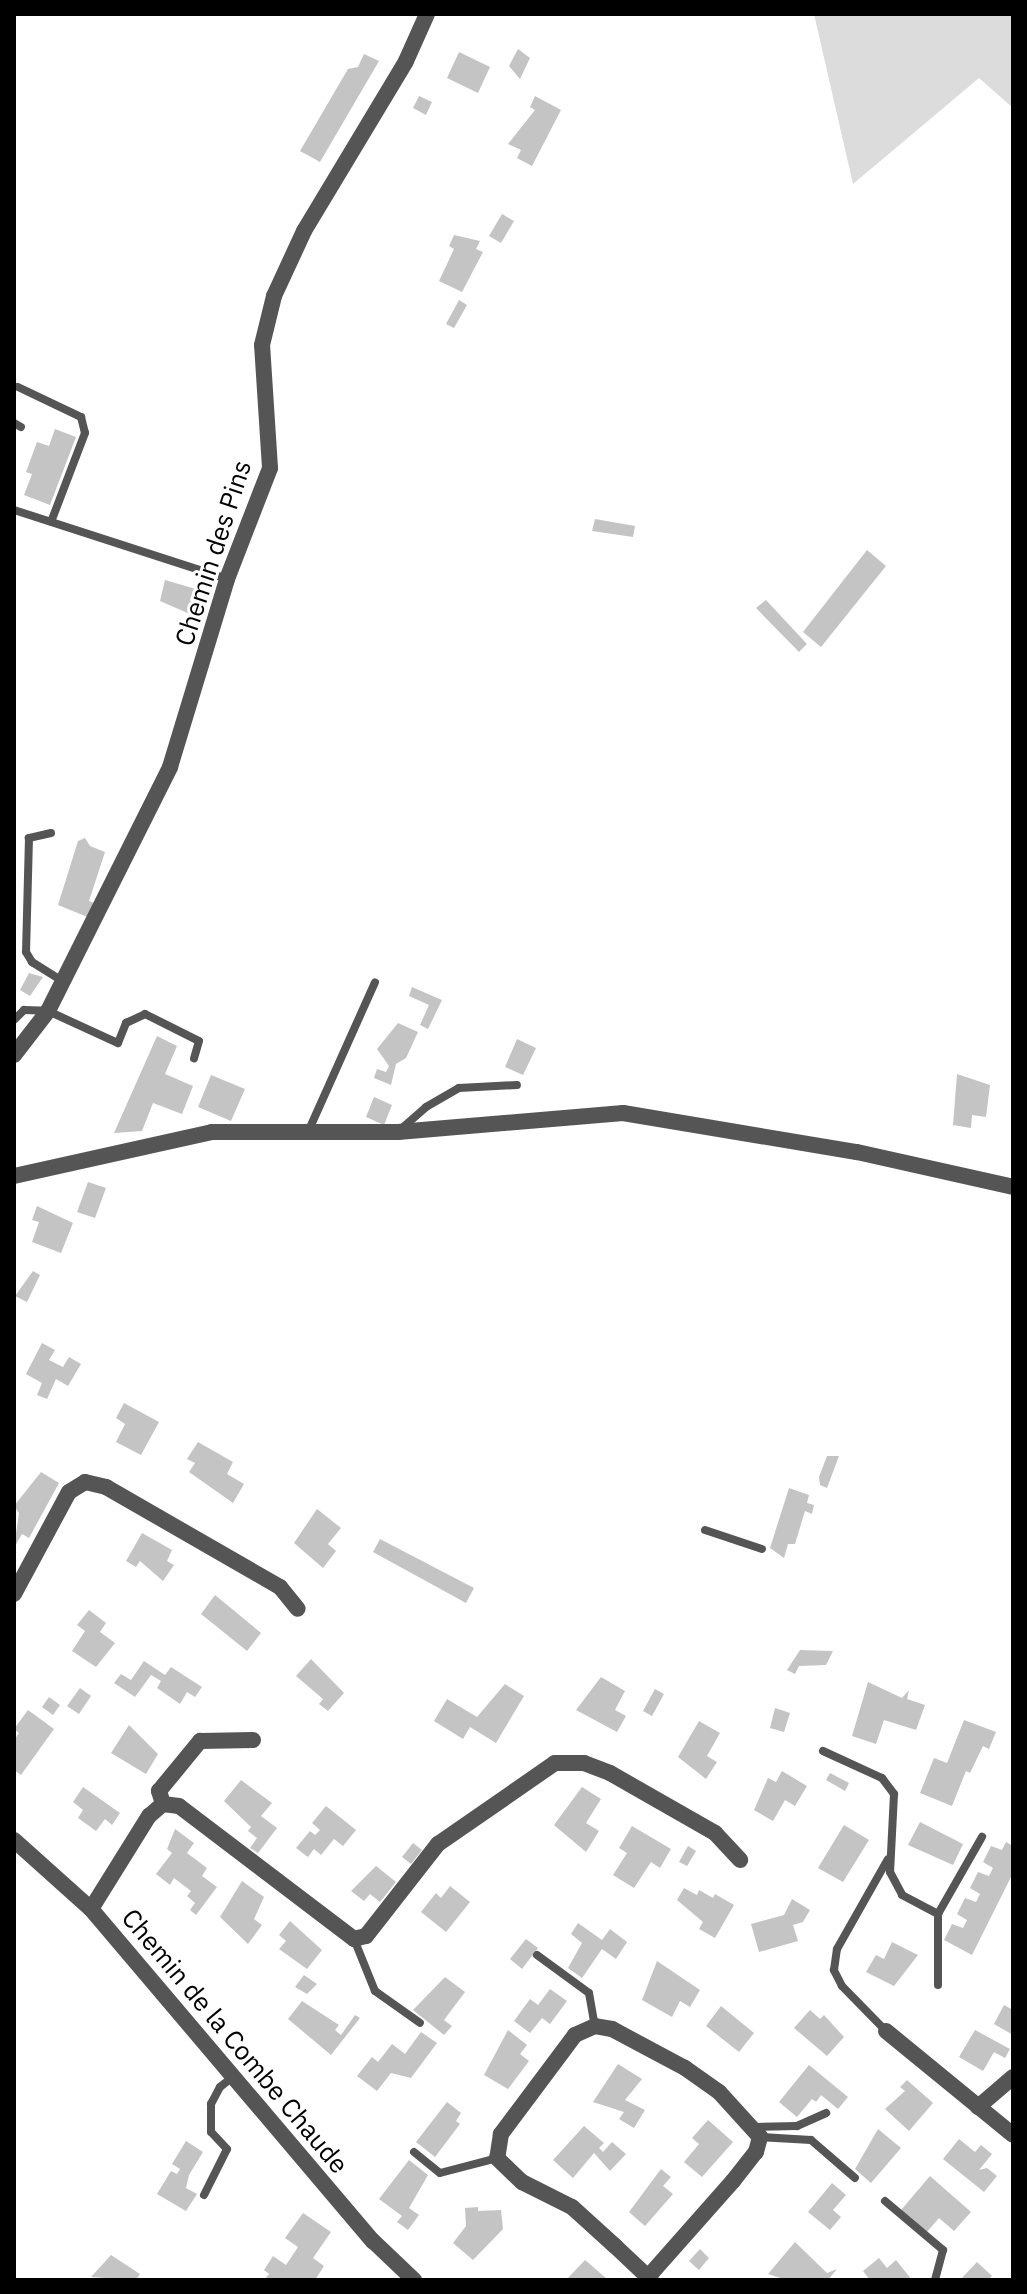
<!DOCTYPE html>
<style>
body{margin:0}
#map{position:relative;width:1027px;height:2294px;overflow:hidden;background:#fff;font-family:"IBM Plex Sans",sans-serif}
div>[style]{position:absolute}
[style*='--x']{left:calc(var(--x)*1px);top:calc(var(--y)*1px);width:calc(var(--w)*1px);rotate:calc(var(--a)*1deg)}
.green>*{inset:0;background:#dcdcdc}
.building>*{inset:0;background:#c4c4c4}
.service>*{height:8px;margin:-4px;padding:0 4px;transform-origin:4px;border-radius:4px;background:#555}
.minor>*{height:16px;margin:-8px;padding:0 8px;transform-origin:8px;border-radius:8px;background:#555}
span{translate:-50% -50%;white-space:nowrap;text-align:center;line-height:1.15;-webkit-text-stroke:6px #fff;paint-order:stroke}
.street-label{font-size:26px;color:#000}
.frame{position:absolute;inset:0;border:16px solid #000;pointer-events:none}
</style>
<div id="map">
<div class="green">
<i style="clip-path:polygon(814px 14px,1013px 14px,1013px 108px,979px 78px,853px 184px)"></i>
</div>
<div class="building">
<i style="clip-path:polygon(518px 49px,530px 58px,520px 79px,509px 66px)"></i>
<i style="clip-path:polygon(459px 52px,490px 67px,478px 93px,447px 78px)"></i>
<i style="clip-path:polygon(364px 54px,379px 61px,320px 162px,300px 151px,348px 69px,358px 67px)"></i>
<i style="clip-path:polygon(419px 96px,432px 102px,426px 115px,413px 108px)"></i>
<i style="clip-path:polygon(535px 96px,561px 110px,532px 166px,517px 158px,521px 150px,508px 144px,535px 110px,530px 107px)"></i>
<i style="clip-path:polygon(502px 214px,514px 221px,501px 243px,489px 236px)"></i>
<i style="clip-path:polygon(454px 235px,480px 241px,476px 249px,483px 252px,462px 292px,439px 281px,454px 249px,449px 246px)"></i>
<i style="clip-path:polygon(459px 300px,467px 305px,454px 328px,446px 324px)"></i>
<i style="clip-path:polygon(55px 429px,76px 437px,50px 505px,24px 495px,32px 474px,26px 472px,37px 442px,49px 446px)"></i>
<i style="clip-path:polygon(595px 519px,635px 526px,633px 537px,592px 531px)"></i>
<i style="clip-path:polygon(867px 550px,886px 566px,821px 647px,803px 632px)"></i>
<i style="clip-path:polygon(165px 580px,206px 592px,199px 618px,160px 601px)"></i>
<i style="clip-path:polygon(766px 600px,807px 644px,799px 652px,756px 608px)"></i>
<i style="clip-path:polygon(85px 838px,90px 846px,105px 852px,89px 901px,96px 904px,90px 918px,58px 905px,78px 841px)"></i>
<i style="clip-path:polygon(29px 973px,43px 977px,30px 996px,20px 990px)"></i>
<i style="clip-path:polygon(412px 987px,442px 1000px,428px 1029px,420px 1025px,429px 1005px,409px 996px)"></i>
<i style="clip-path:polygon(398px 1023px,418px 1032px,406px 1058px,396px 1064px,391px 1085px,374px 1078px,377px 1069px,386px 1072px,389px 1066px,377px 1049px)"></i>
<i style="clip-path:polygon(157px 1036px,177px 1046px,165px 1074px,193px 1086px,182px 1114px,153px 1103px,142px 1131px,114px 1133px)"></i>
<i style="clip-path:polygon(517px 1039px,536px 1048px,523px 1075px,505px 1067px)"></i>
<i style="clip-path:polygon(957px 1074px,990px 1085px,986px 1117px,972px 1115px,971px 1128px,953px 1125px)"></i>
<i style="clip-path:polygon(211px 1075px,245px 1089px,231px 1121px,198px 1107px)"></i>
<i style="clip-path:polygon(374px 1097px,392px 1105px,384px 1125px,366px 1117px)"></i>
<i style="clip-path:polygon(88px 1182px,106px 1188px,95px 1218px,77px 1212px)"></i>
<i style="clip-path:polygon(37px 1206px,73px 1223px,61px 1253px,32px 1242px,39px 1222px,32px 1220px)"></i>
<i style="clip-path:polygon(33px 1271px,40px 1275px,27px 1302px,15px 1296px)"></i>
<i style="clip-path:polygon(42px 1343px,55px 1350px,49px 1360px,63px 1367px,69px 1357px,81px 1364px,68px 1386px,56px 1379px,47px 1399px,37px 1395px,42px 1383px,26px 1374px)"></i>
<i style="clip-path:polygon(124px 1403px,159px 1422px,141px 1455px,116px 1442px,125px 1424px,116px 1418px)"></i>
<i style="clip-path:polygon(198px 1442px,233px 1462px,227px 1474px,244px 1484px,233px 1503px,189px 1472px,195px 1463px,187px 1459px)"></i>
<i style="clip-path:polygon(827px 1456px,839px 1456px,827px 1488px,820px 1485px,819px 1477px)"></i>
<i style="clip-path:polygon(41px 1472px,59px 1483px,29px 1538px,22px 1534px,14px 1548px,19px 1513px,14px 1506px)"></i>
<i style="clip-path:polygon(789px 1488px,809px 1495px,807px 1503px,814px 1505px,812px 1514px,805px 1511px,795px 1544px,788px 1544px,784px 1558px,770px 1548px)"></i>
<i style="clip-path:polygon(317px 1509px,341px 1528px,328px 1544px,336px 1551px,323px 1568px,294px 1543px)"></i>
<i style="clip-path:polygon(142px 1533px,172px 1550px,167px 1561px,174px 1565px,163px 1581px,140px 1561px,136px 1567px,126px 1561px)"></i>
<i style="clip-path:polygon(380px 1539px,474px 1588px,466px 1603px,373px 1552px)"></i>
<i style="clip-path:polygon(215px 1595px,261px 1633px,247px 1651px,201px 1614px)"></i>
<i style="clip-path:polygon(89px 1610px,106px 1623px,100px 1632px,115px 1643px,96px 1667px,72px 1651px,85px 1631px,77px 1625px)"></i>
<i style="clip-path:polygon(800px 1650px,833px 1651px,826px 1665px,799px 1666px,795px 1674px,787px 1670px)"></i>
<i style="clip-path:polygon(311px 1659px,344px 1693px,328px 1711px,319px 1704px,323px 1699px,296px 1676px)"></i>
<i style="clip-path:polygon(144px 1661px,165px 1675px,171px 1667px,202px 1687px,195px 1697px,187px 1692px,180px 1704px,157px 1688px,161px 1681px,151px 1675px,135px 1697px,114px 1683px,121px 1674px,131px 1680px)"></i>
<i style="clip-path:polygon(601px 1677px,625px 1691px,615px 1710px,626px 1716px,617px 1732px,576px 1710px)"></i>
<i style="clip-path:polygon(868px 1682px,902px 1698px,909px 1690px,907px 1699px,925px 1705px,916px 1730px,884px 1720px,876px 1744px,852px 1736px)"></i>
<i style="clip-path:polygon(505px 1684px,524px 1696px,496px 1743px,470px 1727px,463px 1739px,434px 1721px,447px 1699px,477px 1717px)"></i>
<i style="clip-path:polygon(80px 1688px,91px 1696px,79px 1714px,67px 1706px)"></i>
<i style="clip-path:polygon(655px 1689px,664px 1694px,652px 1716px,643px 1711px)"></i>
<i style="clip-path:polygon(49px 1697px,60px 1705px,53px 1715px,42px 1707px)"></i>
<i style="clip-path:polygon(775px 1708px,790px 1713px,784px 1732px,770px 1728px)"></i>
<i style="clip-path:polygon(28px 1710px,54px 1729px,21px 1775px,14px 1770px,14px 1740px,19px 1733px,14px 1729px)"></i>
<i style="clip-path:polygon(964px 1720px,996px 1732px,989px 1749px,983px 1746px,970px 1773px,966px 1771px,952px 1806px,920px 1793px,934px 1758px,947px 1763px)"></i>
<i style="clip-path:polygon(699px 1721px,720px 1733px,707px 1756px,717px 1762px,706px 1779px,678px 1757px)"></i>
<i style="clip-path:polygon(129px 1725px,158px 1754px,146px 1774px,111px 1753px)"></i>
<i style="clip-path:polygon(782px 1771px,807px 1786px,795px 1806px,785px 1800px,773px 1821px,754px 1810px,768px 1778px,776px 1782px)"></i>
<i style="clip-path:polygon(830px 1773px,849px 1783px,845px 1791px,826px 1780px)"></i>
<i style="clip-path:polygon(241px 1780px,272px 1803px,261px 1816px,277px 1828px,258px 1853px,250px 1848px,257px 1838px,248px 1831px,251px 1827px,224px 1801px)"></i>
<i style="clip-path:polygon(83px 1787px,120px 1813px,112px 1825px,105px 1819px,96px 1831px,78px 1818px,83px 1810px,73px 1802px)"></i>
<i style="clip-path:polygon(582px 1787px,601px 1799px,586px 1823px,599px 1831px,586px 1852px,554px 1825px)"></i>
<i style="clip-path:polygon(326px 1806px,356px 1830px,343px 1846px,334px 1839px,321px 1855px,314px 1849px,308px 1857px,296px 1848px,310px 1831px,315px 1835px,320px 1830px,312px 1823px)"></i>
<i style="clip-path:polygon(920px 1822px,963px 1844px,953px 1865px,908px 1845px)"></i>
<i style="clip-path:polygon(844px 1825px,869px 1840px,843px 1882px,818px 1868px)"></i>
<i style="clip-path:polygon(632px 1826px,671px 1849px,660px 1868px,651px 1862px,634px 1888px,613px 1875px,627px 1853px,619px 1848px)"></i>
<i style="clip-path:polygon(175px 1829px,194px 1843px,187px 1853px,207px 1868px,202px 1876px,217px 1887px,196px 1915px,190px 1910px,195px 1903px,187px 1896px,191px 1891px,174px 1878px,170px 1885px,156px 1874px,172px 1853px,167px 1849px)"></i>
<i style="clip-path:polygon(1006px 1842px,1013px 1846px,1013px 1873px,972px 1955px,944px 1940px,952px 1924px,963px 1928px,967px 1920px,957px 1914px,965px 1898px,976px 1902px,980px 1894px,970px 1888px,978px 1872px,989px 1876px,993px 1868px,983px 1862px,991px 1846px,1002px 1850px)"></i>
<i style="clip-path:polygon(413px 1843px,422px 1850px,411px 1864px,402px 1857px)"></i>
<i style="clip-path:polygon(688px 1846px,696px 1851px,687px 1866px,679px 1862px)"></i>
<i style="clip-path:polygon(376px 1866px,396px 1882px,380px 1902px,370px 1894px,364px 1901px,351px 1891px)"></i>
<i style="clip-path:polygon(242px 1881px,264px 1897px,254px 1919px,262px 1925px,248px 1944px,220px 1917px)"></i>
<i style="clip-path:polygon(450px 1886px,470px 1902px,446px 1932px,421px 1912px,436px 1893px,441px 1898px)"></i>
<i style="clip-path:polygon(684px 1888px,697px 1895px,699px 1890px,713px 1898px,715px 1894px,734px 1905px,715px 1938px,699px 1929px,703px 1922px,677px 1900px)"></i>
<i style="clip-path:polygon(792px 1899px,810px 1910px,803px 1922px,793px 1925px,798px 1941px,759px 1952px,751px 1924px,784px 1915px)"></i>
<i style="clip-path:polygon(290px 1921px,322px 1950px,307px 1969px,279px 1949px,286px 1941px,279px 1935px)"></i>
<i style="clip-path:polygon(578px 1923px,602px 1940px,610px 1929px,627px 1942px,616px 1959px,602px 1949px,582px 1978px,568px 1968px,582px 1943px,571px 1934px)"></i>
<i style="clip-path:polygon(526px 1939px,538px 1948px,522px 1969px,510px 1959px)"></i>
<i style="clip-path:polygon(892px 1942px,918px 1955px,894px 1986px,866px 1972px,876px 1955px,884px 1959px)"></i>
<i style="clip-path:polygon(657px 1961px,700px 1990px,690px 2007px,680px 2001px,672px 2017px,642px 2000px)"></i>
<i style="clip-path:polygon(304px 1975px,317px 1984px,307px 1994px,295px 1987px)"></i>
<i style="clip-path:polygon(445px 1977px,465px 1992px,444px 2020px,452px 2026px,444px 2035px,413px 2010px)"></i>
<i style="clip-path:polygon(550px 1989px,567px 2001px,550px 2024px,542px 2018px,530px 2033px,514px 2021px,530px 1999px,538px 2005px)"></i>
<i style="clip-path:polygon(302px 2001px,339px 2025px,335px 2030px,341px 2035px,355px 2015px,360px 2018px,331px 2055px,288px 2019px)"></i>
<i style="clip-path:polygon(1004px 2005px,1013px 2010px,1013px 2035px,994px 2024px)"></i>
<i style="clip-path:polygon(721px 2006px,754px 2033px,739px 2052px,706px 2026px)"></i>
<i style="clip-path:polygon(810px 2010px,820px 2019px,824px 2015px,844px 2037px,827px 2056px,794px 2028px)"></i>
<i style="clip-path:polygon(508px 2030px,527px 2045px,520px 2054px,529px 2061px,508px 2089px,484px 2075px)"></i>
<i style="clip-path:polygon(975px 2030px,1010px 2049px,1005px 2058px,994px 2052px,983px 2071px,959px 2057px)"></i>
<i style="clip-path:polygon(421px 2032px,437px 2043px,411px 2078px,391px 2073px,377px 2091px,357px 2076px,372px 2057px,378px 2062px,392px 2044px,405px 2054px)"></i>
<i style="clip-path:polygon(618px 2064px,642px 2079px,625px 2100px,645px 2110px,634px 2128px,619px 2119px,624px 2112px,593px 2102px)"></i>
<i style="clip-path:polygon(809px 2065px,848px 2097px,838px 2109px,821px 2095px,816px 2102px,812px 2099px,797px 2117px,779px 2102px)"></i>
<i style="clip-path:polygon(907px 2080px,933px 2103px,909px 2131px,885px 2109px,905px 2091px,900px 2087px)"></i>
<i style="clip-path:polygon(447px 2102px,461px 2113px,456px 2121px,460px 2124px,435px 2157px,416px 2142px)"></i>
<i style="clip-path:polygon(708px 2120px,733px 2142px,702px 2177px,684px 2162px,699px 2144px,692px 2138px)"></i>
<i style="clip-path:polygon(584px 2126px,604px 2143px,599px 2148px,603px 2152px,612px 2142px,626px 2154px,610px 2171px,594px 2153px,573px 2178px,553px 2160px)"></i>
<i style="clip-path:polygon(878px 2129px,901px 2148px,871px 2183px,855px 2169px)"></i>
<i style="clip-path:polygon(959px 2139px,975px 2152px,981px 2145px,992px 2154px,979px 2170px,987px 2168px,997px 2176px,984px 2192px,943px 2159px)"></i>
<i style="clip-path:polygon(186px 2141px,203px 2152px,189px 2175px,186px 2188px,197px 2194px,186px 2211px,157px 2194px,171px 2171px,177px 2174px,180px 2169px,172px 2164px)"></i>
<i style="clip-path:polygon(409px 2160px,428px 2175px,409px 2208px,419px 2215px,408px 2230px,397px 2222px,402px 2216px,379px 2199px)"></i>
<i style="clip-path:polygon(661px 2169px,671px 2177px,663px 2186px,673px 2194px,645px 2226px,629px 2212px)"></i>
<i style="clip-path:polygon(930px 2176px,971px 2212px,954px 2231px,939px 2218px,926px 2233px,901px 2210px)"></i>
<i style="clip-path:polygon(832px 2183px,846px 2195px,833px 2210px,841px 2217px,830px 2230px,808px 2212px)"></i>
<i style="clip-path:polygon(478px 2207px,478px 2211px,501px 2210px,503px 2229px,473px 2260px,453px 2243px,466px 2226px,465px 2208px)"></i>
<i style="clip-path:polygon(303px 2213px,331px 2232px,313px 2258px,324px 2266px,315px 2280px,264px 2280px,269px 2274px,264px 2270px,273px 2256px,286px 2265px,298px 2247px,285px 2238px)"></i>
<i style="clip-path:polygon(795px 2242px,827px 2273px,837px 2269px,828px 2280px,787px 2280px,768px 2274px)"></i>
<i style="clip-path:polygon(700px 2249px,709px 2258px,699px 2270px,689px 2261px)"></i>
<i style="clip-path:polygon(111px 2255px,140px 2274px,136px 2280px,91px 2277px)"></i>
<i style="clip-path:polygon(879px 2258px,887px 2268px,896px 2260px,912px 2280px,870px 2280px,863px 2271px)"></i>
<i style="clip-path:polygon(585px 2260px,591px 2265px,608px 2280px,566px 2280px)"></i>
<i style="clip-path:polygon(977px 2262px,992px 2276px,988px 2280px,960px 2280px)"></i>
</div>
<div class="service">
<i style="--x:18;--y:387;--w:70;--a:25.5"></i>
<i style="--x:81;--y:417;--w:16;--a:76"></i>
<i style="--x:85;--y:433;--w:95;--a:110.9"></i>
<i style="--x:14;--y:423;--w:8;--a:30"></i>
<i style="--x:14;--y:510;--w:224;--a:17.9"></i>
<i style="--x:51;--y:833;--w:23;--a:167"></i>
<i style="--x:29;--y:838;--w:114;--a:91.5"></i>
<i style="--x:26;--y:952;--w:12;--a:59"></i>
<i style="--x:32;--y:962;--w:36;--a:32"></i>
<i style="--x:14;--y:1020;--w:14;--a:-45"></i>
<i style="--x:24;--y:1010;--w:24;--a:2"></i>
<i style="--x:48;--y:1011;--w:77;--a:24.6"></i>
<i style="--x:118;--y:1043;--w:22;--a:-68"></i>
<i style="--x:126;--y:1023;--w:21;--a:-25"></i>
<i style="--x:145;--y:1014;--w:60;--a:26.6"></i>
<i style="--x:199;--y:1041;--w:18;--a:106"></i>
<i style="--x:401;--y:1129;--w:33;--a:-41"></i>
<i style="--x:426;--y:1107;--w:38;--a:-30"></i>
<i style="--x:459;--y:1088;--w:58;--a:-3"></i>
<i style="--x:308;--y:1132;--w:164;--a:-65.9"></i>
<i style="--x:705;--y:1530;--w:60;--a:18.4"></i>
<i style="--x:823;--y:1751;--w:65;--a:24.6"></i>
<i style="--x:882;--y:1778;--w:20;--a:53"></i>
<i style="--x:894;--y:1794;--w:78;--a:92.9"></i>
<i style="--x:890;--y:1872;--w:26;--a:62"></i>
<i style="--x:902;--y:1895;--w:41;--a:27.8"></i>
<i style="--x:938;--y:1914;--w:71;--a:90"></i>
<i style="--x:938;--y:1914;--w:89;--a:-60.3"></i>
<i style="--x:354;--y:1939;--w:56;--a:68"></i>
<i style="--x:375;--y:1991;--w:55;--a:35.4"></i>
<i style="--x:537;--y:1955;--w:64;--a:36.2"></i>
<i style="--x:589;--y:1993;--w:34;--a:80"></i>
<i style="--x:886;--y:2031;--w:63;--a:-134.4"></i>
<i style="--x:842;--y:1986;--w:18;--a:-117"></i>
<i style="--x:834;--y:1970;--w:21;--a:-82"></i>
<i style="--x:837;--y:1949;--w:103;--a:-60.5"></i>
<i style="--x:754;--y:2127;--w:43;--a:-1.3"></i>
<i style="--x:797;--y:2126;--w:32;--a:-24"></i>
<i style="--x:760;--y:2137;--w:51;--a:3.4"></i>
<i style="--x:811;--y:2140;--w:58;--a:40.8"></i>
<i style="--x:414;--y:2152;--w:33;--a:39"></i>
<i style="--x:440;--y:2173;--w:59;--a:-14.7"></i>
<i style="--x:204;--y:2195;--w:51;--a:-63.4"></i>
<i style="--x:227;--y:2149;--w:23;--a:-133"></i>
<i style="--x:211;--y:2132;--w:28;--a:-90"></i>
<i style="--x:211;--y:2104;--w:19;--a:-62"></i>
<i style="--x:220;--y:2087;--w:16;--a:-38"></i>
<i style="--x:885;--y:2201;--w:76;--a:40.2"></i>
<i style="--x:943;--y:2250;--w:31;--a:105"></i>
</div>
<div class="minor">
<i style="--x:14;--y:1055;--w:56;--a:-52.3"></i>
<i style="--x:48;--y:1011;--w:273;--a:-63.4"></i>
<i style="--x:170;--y:767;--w:196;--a:-73.1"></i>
<i style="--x:227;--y:579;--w:119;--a:-68.8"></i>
<i style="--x:270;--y:468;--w:123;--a:-93.7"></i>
<i style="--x:262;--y:345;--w:50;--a:-76.2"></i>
<i style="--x:274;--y:296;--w:72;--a:-65.2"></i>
<i style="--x:304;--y:231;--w:198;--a:-59"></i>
<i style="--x:406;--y:61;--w:51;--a:-65.9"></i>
<i style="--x:14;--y:1176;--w:203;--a:-12.5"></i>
<i style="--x:212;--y:1132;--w:186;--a:0"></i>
<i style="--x:398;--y:1132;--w:226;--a:-4.8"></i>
<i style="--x:623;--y:1113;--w:237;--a:9.5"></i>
<i style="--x:857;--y:1152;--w:160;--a:12.6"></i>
<i style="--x:14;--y:1594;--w:116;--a:-61.7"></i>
<i style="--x:69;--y:1492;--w:19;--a:-32"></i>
<i style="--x:85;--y:1482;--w:22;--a:13"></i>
<i style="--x:106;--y:1487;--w:201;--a:29.9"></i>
<i style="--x:280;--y:1587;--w:28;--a:51"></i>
<i style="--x:163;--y:1804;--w:14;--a:-107"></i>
<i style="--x:159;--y:1791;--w:65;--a:-50.6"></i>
<i style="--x:200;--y:1741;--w:53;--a:-1.1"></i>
<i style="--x:14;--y:1840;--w:103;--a:41.9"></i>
<i style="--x:91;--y:1909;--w:436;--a:49.7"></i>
<i style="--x:373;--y:2241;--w:57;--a:43.6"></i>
<i style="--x:91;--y:1909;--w:110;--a:-58.1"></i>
<i style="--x:149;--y:1816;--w:18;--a:-41"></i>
<i style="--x:163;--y:1804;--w:16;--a:7"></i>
<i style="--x:179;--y:1806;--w:220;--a:37.2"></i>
<i style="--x:354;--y:1939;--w:12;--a:-14"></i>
<i style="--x:366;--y:1936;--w:117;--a:-52"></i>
<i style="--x:438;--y:1844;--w:142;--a:-34.7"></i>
<i style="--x:555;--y:1763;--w:29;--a:0"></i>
<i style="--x:584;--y:1763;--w:28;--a:21"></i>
<i style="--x:610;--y:1773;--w:121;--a:29.7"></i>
<i style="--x:715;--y:1833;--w:37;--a:47"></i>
<i style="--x:886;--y:2031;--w:164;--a:39.3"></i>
<i style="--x:978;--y:2107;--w:46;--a:-40.6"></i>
<i style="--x:648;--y:2277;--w:128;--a:-48.5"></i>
<i style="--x:733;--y:2181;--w:37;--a:-52"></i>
<i style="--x:756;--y:2152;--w:16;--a:-75"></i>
<i style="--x:760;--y:2137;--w:61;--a:-132.3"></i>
<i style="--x:719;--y:2092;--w:42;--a:-144.8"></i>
<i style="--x:685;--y:2068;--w:83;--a:-151.9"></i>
<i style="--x:612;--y:2029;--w:17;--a:-170"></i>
<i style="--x:595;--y:2026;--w:22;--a:156"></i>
<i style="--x:575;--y:2035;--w:124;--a:126.8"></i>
<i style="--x:501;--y:2134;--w:24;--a:99"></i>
<i style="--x:497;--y:2158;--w:35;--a:44"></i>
<i style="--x:522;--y:2182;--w:56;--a:26.6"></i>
<i style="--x:572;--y:2207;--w:58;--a:42.2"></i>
<i style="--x:615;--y:2246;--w:45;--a:43.2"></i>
<i style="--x:648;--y:2277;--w:4;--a:45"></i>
</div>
<div class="street-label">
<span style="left:213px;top:553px;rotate:-72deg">Chemin des Pins</span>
<span style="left:235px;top:2041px;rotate:50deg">Chemin de la Combe Chaude</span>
</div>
<div class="frame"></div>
</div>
